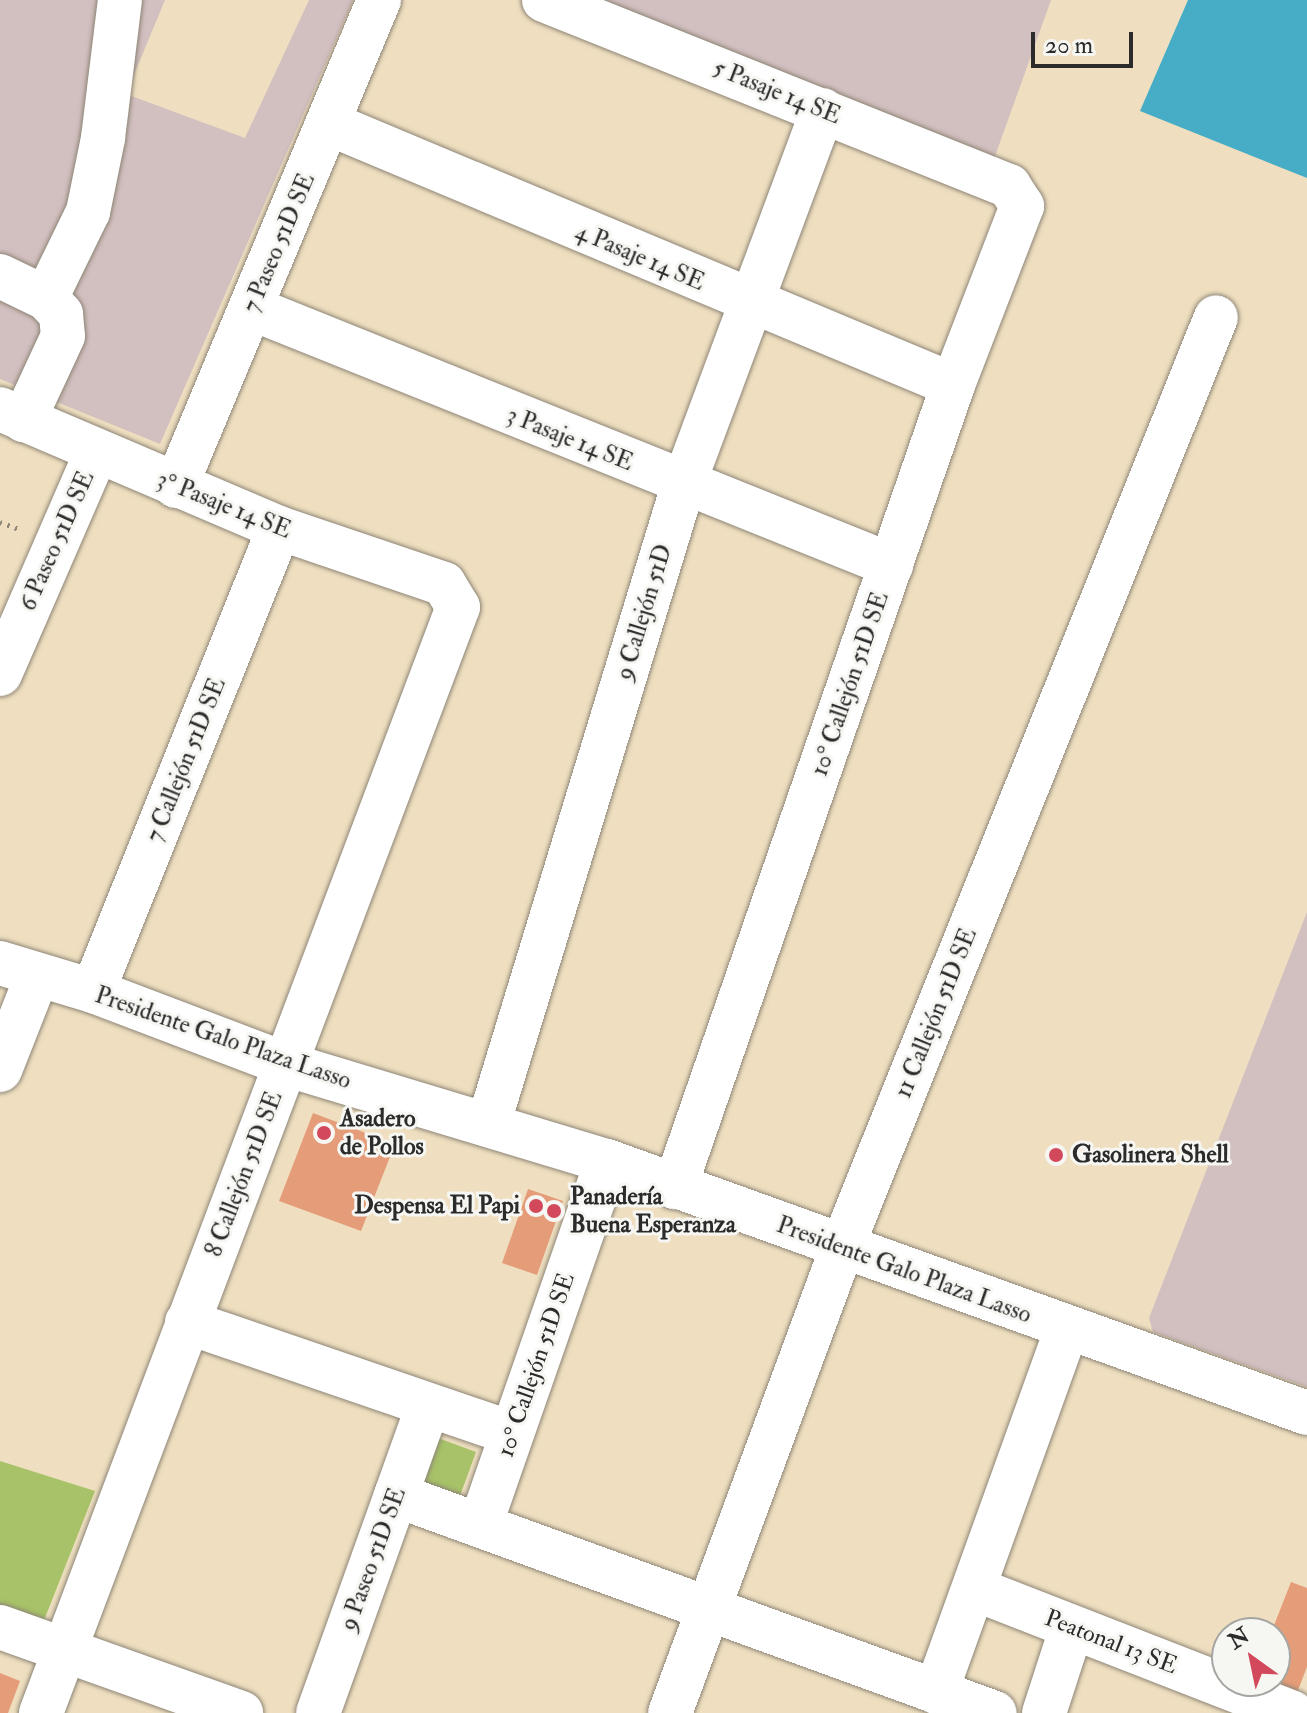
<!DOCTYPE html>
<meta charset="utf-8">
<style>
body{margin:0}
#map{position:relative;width:1307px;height:1713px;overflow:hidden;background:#efdfc0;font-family:"IM FELL Double Pica",serif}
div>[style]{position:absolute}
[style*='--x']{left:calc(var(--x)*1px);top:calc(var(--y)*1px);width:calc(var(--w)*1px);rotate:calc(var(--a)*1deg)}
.industrial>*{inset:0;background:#d2bfc0}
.green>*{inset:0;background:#a7c268}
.water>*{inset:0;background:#47adc6}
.building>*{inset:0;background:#e49c79}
.path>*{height:5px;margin-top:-2.5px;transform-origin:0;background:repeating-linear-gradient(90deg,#8d8576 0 2px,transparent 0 8px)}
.roads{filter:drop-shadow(0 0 2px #8d8576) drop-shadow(0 0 2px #8d8576)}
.minor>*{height:44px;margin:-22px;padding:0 22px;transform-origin:22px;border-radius:22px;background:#fff}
.dots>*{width:22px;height:22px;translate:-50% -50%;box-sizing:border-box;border:4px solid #f6f6f2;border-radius:50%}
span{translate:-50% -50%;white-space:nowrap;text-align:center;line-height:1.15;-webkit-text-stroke:6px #f6f6f2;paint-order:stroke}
.street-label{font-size:24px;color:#2b2b2b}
.poi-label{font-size:24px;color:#2b2b2b;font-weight:700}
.left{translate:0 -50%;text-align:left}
.right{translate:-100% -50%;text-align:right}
.north{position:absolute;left:1211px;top:1617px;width:80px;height:80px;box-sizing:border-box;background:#f6f6f2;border:2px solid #a5a5a2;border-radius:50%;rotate:327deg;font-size:22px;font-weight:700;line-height:32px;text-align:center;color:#2b2b2b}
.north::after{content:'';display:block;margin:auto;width:28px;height:36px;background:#d1495b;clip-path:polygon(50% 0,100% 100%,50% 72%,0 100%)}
.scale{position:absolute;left:1031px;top:32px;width:102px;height:36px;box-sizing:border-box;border:4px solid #2b2b2b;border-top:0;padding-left:10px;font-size:24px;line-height:28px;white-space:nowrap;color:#2b2b2b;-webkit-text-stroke:6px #f6f6f2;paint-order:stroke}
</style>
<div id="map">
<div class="industrial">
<i style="clip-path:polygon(0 0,165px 0,126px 94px,245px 138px,309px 0,353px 0,160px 444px,0 379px)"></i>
<i style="clip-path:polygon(575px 0,1051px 0,989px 173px)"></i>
<i style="clip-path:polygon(1307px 912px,1307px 1387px,1153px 1332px,1149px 1318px)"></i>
</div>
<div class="green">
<i style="clip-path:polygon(438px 1438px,476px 1452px,457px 1504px,417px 1491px)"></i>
<i style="clip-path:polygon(0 1461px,95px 1491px,41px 1628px,0 1614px)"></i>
</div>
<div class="water">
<i style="clip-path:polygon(1188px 0,1307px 0,1307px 178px,1140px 111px)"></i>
</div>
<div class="building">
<i style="clip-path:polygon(313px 1113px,395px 1144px,361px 1231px,279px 1201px)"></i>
<i style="clip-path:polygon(528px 1189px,563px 1201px,537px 1275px,502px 1263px)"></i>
<i style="clip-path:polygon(1291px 1582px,1307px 1588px,1307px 1667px,1293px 1703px,1253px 1681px,1275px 1681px,1271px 1633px)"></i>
<i style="clip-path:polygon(0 1673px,20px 1681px,8px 1713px,0 1713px)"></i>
</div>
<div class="path">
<i style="--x:0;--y:522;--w:23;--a:20"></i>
</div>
<div class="roads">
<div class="minor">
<i style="--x:544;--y:0;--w:501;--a:21.8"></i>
<i style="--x:1009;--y:186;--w:24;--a:57"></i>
<i style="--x:1022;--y:206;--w:192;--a:111.1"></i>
<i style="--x:953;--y:385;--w:849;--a:109.12"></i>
<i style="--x:330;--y:124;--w:675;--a:22.73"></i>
<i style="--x:0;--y:276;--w:51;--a:25.6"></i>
<i style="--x:46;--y:298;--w:22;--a:47"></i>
<i style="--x:61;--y:314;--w:22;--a:85"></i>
<i style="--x:63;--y:336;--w:93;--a:114.9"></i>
<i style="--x:46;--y:298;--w:96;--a:-64"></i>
<i style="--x:88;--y:212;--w:76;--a:-78.5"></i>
<i style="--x:103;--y:138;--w:139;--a:-83"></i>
<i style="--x:251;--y:308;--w:690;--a:21.88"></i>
<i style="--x:0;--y:409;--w:303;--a:23.1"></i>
<i style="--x:279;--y:528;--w:174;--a:18.7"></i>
<i style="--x:444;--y:584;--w:27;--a:59"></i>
<i style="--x:458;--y:607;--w:1182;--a:110.66"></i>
<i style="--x:176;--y:486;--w:527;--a:-67.33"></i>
<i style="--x:0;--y:674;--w:241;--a:-66.5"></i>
<i style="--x:0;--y:963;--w:97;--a:16.8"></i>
<i style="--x:93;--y:991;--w:205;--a:20.8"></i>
<i style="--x:285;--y:1064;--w:336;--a:16.8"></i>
<i style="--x:607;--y:1161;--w:744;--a:19.8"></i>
<i style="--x:93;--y:991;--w:499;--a:-68.1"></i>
<i style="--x:0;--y:1070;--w:101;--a:-68.5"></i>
<i style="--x:489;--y:1122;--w:665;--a:-73.04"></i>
<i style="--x:683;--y:486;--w:401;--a:-69.6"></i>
<i style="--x:187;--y:1322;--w:343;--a:18.9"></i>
<i style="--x:396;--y:1495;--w:637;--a:20"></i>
<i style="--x:481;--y:1523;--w:383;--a:-70.8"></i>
<i style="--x:975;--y:1589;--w:341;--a:21.3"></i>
<i style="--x:0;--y:1627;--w:256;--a:19.6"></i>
<i style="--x:936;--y:1692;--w:387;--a:-70.2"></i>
<i style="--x:318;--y:1713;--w:326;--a:-70.3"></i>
<i style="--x:670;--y:1713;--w:497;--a:-69.7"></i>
<i style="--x:842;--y:1247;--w:1002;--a:-68.09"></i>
<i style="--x:1044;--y:1713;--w:90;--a:-72"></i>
</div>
</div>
<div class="dots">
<i style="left:324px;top:1133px;background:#d1495b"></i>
<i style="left:1056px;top:1155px;background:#d1495b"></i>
<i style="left:536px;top:1206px;background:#d1495b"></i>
<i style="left:554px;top:1211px;background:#d1495b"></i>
</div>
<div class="street-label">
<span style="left:777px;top:92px;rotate:22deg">5 Pasaje 14 SE</span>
<span style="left:279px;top:243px;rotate:-67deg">7 Paseo 51D SE</span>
<span style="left:640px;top:257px;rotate:23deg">4 Pasaje 14 SE</span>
<span style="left:570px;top:439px;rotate:22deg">3 Pasaje 14 SE</span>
<span style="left:224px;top:505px;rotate:22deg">3° Pasaje 14 SE</span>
<span style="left:57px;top:541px;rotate:-66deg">6 Paseo 51D SE</span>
<span style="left:644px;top:612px;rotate:-73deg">9 Callejón 51D</span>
<span style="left:850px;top:684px;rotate:-71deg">10° Callejón 51D SE</span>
<span style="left:186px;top:760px;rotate:-68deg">7 Callejón 51D SE</span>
<span style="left:936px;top:1013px;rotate:-68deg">11 Callejón 51D SE</span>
<span style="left:223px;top:1038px;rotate:19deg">Presidente Galo Plaza Lasso</span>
<span style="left:244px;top:1174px;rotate:-69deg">8 Callejón 51D SE</span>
<span style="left:904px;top:1270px;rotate:20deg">Presidente Galo Plaza Lasso</span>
<span style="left:536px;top:1365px;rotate:-71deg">10° Callejón 51D SE</span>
<span style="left:373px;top:1559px;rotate:-70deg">9 Paseo 51D SE</span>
<span style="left:1111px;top:1642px;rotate:21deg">Peatonal 13 SE</span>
</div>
<div class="poi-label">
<span class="left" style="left:340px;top:1133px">Asadero<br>de Pollos</span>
<span class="left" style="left:1072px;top:1155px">Gasolinera Shell</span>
<span class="left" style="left:570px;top:1211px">Panadería<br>Buena Esperanza</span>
<span class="right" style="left:520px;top:1206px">Despensa El Papi</span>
</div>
<div class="north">N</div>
<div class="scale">20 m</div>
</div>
